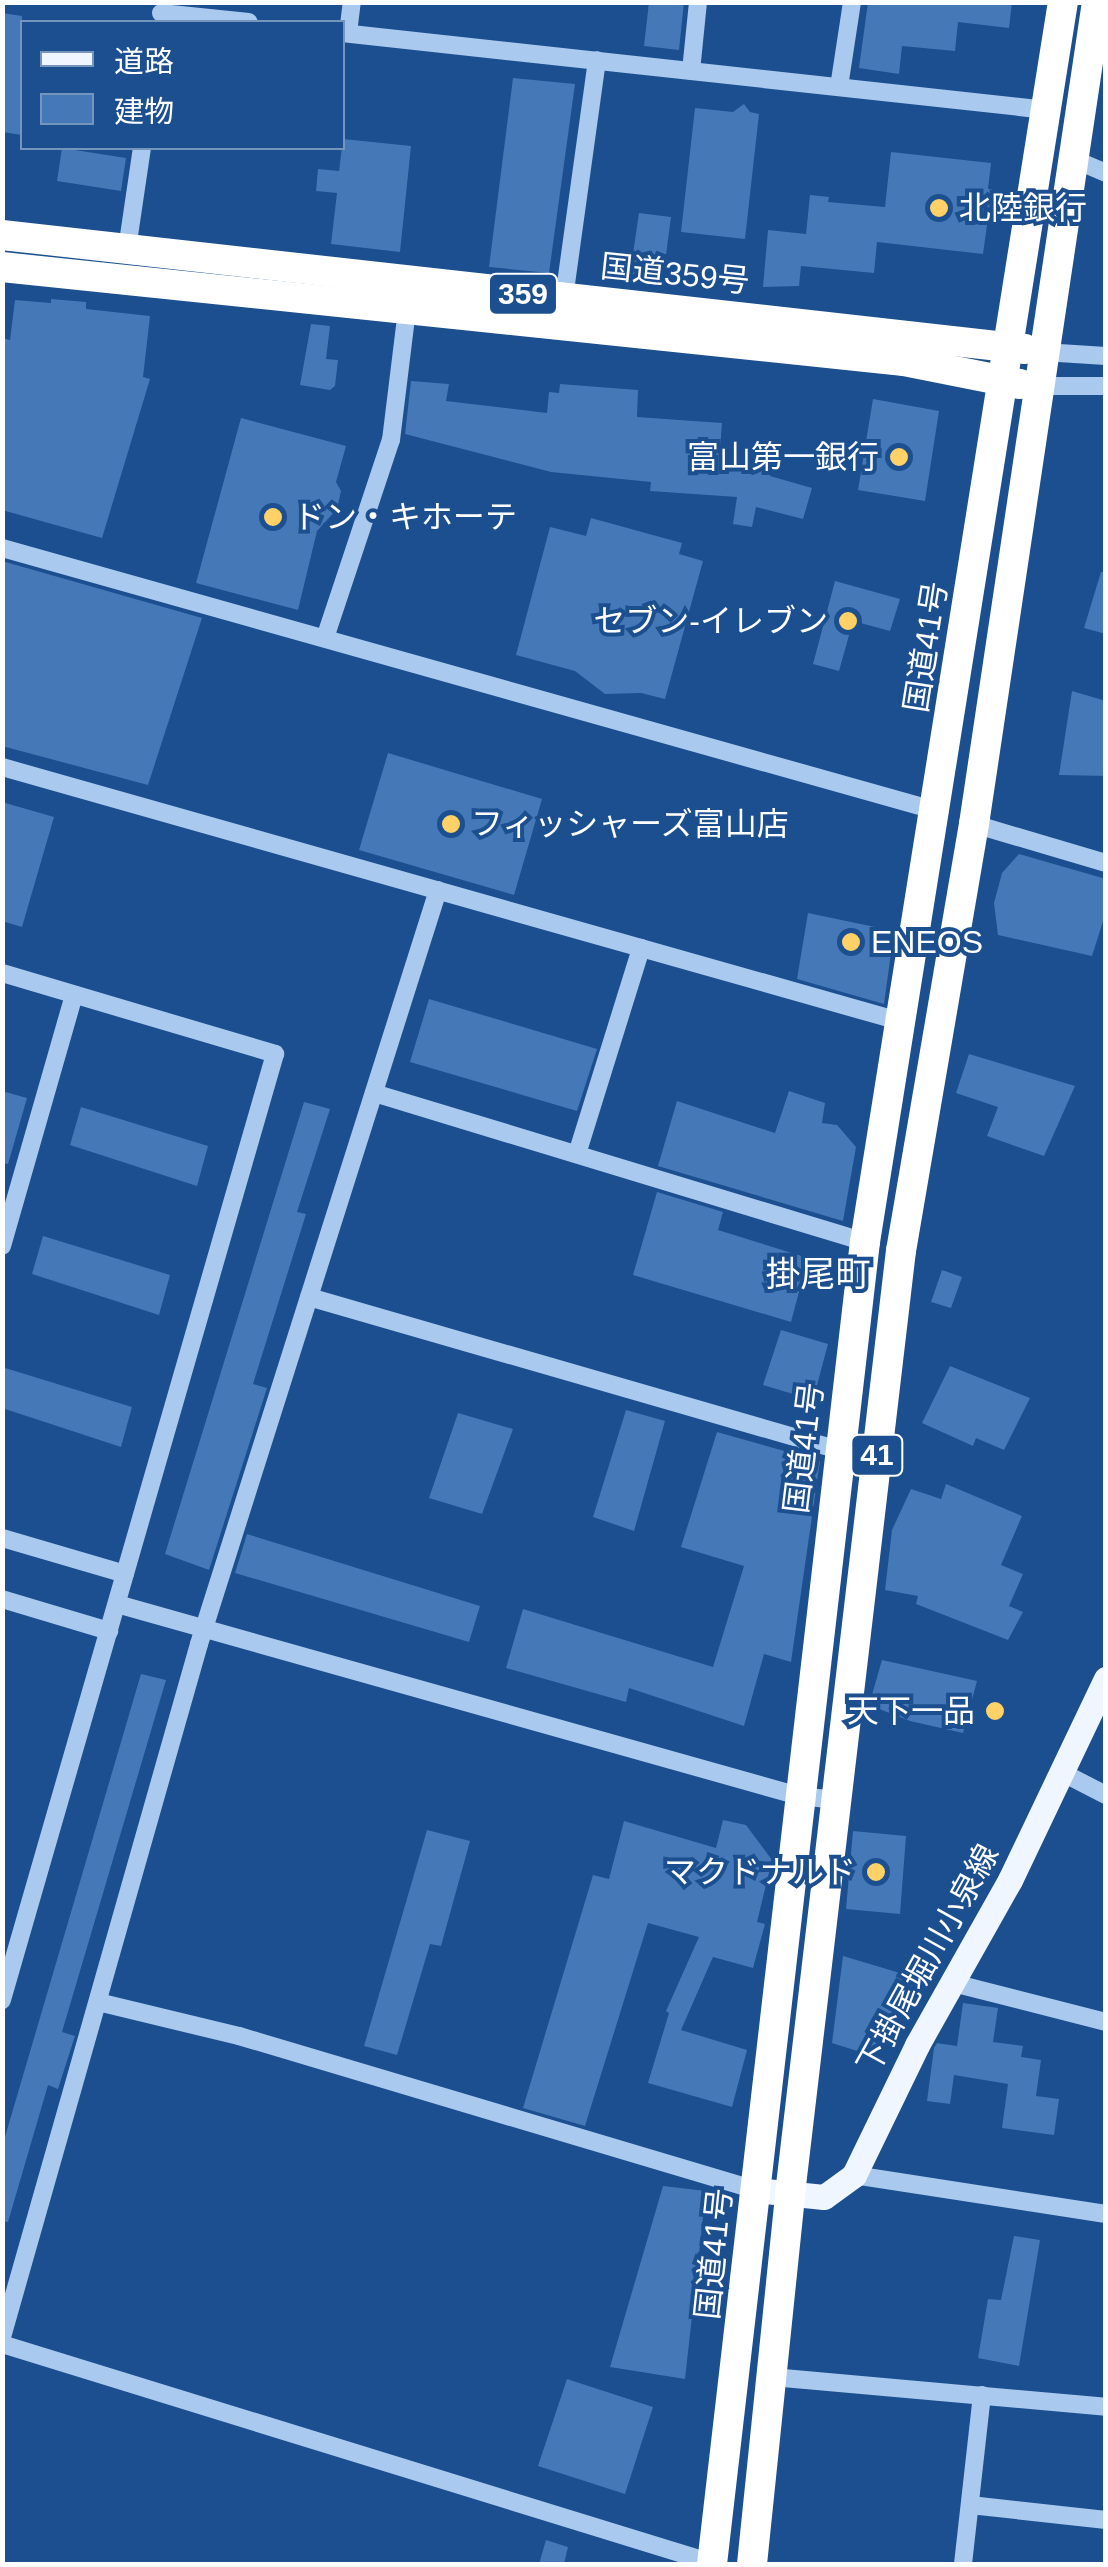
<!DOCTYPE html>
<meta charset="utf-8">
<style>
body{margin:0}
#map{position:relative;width:1108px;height:2567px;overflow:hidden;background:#1b4f8f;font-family:Helvetica,"Noto Sans JP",sans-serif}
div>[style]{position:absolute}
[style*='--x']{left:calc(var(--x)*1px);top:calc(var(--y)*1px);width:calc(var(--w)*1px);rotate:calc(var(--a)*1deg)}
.building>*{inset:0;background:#4478b7}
.minor>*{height:18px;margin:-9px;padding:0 9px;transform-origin:9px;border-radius:9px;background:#a9c9ee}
.major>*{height:25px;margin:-12.5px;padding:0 12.5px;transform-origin:12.5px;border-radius:12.5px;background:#f0f6ff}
.highway>*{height:30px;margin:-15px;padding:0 15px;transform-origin:15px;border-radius:15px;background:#fff}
.dots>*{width:28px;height:28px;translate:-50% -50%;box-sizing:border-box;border:5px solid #1b4f8f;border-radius:50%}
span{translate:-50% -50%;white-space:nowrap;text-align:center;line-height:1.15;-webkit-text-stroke:8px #1b4f8f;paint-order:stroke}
.shield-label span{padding:2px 8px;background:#1b4f8f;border:2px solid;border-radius:8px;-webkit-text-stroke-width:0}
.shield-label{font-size:30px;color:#fff;font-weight:700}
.poi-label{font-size:32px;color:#fff}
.left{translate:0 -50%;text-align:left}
.right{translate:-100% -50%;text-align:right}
.street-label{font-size:32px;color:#fff}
.neighbourhood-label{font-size:35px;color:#fff}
.frame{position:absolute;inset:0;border:5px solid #fff;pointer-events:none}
.legend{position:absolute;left:20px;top:20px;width:325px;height:130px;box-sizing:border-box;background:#1b4f8f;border:2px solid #7695bc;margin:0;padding:12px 18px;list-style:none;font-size:30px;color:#fff}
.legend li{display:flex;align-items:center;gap:20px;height:50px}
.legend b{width:50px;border:2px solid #7695bc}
</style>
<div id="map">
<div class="building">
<i style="clip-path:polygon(649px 2px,684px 2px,679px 50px,644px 46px)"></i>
<i style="clip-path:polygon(868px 2px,1012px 2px,1009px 28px,958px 22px,955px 51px,902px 46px,899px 74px,859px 68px)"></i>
<i style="clip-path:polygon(2px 13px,22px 16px,22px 135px,2px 132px)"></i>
<i style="clip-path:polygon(513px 78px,575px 84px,549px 273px,489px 267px)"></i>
<i style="clip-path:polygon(744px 104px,750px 112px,759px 114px,745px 239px,681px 232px,695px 108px,733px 112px)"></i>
<i style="clip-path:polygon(343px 139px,411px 146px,400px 252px,331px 244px,337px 193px,316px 191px,318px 169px,339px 171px)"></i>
<i style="clip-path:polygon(62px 148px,126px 158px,121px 191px,57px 181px)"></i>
<i style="clip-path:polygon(891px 152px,991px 163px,988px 189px,992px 189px,983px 254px,877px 242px,874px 273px,801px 266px,799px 286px,763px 287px,768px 230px,806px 234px,810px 195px,829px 197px,828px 202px,885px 207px)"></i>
<i style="clip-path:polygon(639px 213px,671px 217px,663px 278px,630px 274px)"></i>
<i style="clip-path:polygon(51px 299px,86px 302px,86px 309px,150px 316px,143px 377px,150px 379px,102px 538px,2px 510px,2px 338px,10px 340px,15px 300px,51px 303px)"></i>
<i style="clip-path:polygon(311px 324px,330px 326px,326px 359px,338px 360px,335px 386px,330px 390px,300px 385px)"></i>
<i style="clip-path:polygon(411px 381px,449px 384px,446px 401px,547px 413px,549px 392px,559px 393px,560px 384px,638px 390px,637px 417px,722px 423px,719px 462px,771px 470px,770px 476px,812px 488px,803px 519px,756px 507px,752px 527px,733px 524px,737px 497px,650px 491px,651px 482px,551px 472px,405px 434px)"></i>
<i style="clip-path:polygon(873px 399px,939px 411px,925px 501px,858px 490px)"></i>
<i style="clip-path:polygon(241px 418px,346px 446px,336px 482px,341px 491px,337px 509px,317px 531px,298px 610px,196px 583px)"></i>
<i style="clip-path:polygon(591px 518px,682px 543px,679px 554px,703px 561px,665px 699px,641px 693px,605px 694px,575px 671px,516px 655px,550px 527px,586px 536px)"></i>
<i style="clip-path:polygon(2px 561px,202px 618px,148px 785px,2px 746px)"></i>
<i style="clip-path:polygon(1101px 572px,1106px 572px,1106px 634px,1084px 628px)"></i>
<i style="clip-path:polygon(835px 581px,900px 599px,890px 631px,853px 621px,839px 671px,813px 664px)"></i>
<i style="clip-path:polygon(1072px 691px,1106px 701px,1106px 776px,1059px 775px)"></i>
<i style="clip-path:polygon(388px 753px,542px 799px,514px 895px,359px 850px)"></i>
<i style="clip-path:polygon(2px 802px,54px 817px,22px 927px,2px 921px)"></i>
<i style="clip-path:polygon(1019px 854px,1106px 879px,1106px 912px,1092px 956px,998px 935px,994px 903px,1002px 873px)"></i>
<i style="clip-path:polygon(808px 913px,894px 931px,884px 1004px,797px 979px)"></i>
<i style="clip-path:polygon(429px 999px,597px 1049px,577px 1111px,410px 1062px)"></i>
<i style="clip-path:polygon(969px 1054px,1075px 1086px,1044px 1156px,987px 1136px,998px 1107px,956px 1093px)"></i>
<i style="clip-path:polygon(2px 1091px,27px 1098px,8px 1164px,2px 1163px)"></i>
<i style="clip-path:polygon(789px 1091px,825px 1103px,822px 1123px,837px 1125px,856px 1147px,843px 1221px,658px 1166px,677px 1101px,775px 1133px)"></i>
<i style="clip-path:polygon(304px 1102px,330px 1109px,297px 1212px,306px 1214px,253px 1384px,267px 1388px,209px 1570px,165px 1554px)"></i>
<i style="clip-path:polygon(81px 1107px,208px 1146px,197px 1186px,70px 1145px)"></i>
<i style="clip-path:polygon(657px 1192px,723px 1212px,718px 1230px,808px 1258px,791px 1322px,633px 1275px)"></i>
<i style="clip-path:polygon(43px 1236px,170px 1275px,159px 1315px,32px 1274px)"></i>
<i style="clip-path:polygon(942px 1270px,962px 1277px,951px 1308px,931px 1302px)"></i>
<i style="clip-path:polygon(781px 1330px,828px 1344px,813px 1400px,763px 1385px)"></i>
<i style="clip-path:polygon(950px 1366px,1030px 1398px,1004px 1450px,976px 1438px,973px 1446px,922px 1423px)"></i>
<i style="clip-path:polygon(2px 1367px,132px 1407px,121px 1447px,2px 1408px)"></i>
<i style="clip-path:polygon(626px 1410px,665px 1421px,634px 1531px,593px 1517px)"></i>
<i style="clip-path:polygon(458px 1413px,513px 1429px,482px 1514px,429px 1498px)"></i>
<i style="clip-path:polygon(717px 1432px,820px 1461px,791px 1662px,764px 1654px,744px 1726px,629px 1688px,626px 1702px,506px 1668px,523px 1609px,713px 1667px,744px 1566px,681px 1547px)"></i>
<i style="clip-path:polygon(946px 1484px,1022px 1516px,1001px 1565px,1023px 1574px,1009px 1606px,1023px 1612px,1008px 1640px,916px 1604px,918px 1596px,885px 1590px,892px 1530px,911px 1489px,941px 1499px)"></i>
<i style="clip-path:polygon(247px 1534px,480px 1606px,469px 1642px,235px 1573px)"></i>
<i style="clip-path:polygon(882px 1660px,977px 1681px,963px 1733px,910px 1721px,869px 1705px)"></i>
<i style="clip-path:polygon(141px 1674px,166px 1680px,62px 2032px,75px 2036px,73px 2042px,58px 2089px,48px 2085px,8px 2222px,2px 2221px,2px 2147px)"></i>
<i style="clip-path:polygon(723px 1820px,746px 1825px,772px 1860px,757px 1922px,765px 1924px,753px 1968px,713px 1957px,681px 2030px,747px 2050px,732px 2107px,648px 2083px,669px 2013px,666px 2011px,699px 1937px,648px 1923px,585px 2126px,523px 2108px,593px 1875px,609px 1879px,624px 1821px,716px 1848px)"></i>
<i style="clip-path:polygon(427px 1830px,470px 1841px,441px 1946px,430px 1944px,397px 2055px,364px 2046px)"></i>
<i style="clip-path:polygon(853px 1831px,906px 1836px,900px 1914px,846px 1909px)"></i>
<i style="clip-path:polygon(843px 1956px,920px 1979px,873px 2056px,832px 2043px)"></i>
<i style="clip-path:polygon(963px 2003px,998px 2008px,993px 2042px,1023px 2046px,1021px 2057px,1041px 2060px,1036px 2096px,1059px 2099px,1054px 2135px,1002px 2128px,1008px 2084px,954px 2075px,950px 2104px,927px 2101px,934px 2048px,937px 2043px,957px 2046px)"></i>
<i style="clip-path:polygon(663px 2186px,706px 2191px,685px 2379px,610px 2367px)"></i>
<i style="clip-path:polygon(1014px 2236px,1040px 2240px,1019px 2366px,978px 2358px,988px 2299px,1001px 2300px)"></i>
<i style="clip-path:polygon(567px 2379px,653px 2407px,625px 2494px,538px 2466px)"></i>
<i style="clip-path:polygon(546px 2540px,568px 2547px,564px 2564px,539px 2564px)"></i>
</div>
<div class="minor">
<i style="--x:161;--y:13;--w:88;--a:5.8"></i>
<i style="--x:342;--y:33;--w:709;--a:6.23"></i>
<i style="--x:348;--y:33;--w:31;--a:-83"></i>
<i style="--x:691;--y:71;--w:69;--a:-84.2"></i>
<i style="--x:839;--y:87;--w:86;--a:-81.3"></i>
<i style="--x:1071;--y:158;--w:38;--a:23"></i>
<i style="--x:127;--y:249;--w:102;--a:-81.6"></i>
<i style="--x:564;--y:298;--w:240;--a:-82.1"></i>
<i style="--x:1043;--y:352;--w:63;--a:3.6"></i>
<i style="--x:1038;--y:386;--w:68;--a:0"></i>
<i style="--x:2;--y:548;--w:971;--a:15.71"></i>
<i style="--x:325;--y:638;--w:209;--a:-71.6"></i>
<i style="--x:391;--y:440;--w:132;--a:-83"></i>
<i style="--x:2;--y:767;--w:932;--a:15.81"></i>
<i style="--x:974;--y:824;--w:138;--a:16.5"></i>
<i style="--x:2;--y:973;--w:285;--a:16.5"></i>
<i style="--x:275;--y:1054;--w:985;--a:106.1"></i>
<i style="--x:374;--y:1093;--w:513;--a:16.88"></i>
<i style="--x:577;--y:1154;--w:216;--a:-72.7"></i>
<i style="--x:2;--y:1246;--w:261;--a:-74"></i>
<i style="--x:309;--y:1297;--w:552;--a:16.1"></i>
<i style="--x:2;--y:1538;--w:128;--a:16.3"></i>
<i style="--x:2;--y:1599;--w:112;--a:16.7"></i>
<i style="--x:117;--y:1604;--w:709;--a:15.72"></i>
<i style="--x:799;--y:1796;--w:38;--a:6"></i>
<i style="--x:1063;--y:1773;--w:48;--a:27.1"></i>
<i style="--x:953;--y:1983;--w:158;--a:14.3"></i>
<i style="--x:98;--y:2002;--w:145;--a:13.6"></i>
<i style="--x:239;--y:2036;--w:539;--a:16.59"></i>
<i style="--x:854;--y:2175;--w:255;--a:8.8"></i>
<i style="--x:2;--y:2337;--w:720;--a:-74.13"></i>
<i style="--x:199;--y:1644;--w:791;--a:-72.41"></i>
<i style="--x:2;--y:2344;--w:743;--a:17.14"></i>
<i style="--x:772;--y:2377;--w:335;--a:5.1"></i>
<i style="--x:970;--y:2505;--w:137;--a:6.3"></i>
<i style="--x:963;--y:2564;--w:170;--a:-83.6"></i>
</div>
<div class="major">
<i style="--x:756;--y:2190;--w:68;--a:5.9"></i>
<i style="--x:824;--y:2197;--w:37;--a:-36"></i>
<i style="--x:854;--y:2175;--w:144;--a:-64.1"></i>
<i style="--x:917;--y:2045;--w:189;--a:-60.6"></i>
<i style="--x:1010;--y:1880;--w:223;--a:-64.5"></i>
</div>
<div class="highway">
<i style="--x:2;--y:235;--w:1029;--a:6.36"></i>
<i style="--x:2;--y:267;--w:907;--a:5.95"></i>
<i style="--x:904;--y:361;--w:118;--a:11.2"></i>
<i style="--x:712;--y:2564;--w:1331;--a:-83.4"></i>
<i style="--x:865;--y:1242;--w:1256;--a:-80.93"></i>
<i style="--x:752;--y:2564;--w:372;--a:-84.1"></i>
<i style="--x:790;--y:2194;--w:950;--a:-83.29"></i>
<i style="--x:901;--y:1251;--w:433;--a:-80.3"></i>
<i style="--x:974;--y:824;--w:831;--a:-81.49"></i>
</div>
<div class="dots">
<i style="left:939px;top:208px;background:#ffd166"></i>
<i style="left:899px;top:457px;background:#ffd166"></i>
<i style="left:273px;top:517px;background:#ffd166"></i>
<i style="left:848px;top:621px;background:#ffd166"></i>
<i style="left:451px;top:824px;background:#ffd166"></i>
<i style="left:851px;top:942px;background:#ffd166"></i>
<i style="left:995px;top:1711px;background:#ffd166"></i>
<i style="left:876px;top:1872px;background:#ffd166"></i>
</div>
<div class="shield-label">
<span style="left:523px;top:294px">359</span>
<span style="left:877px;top:1455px">41</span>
</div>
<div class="poi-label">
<span class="left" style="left:959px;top:208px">北陸銀行</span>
<span class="right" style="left:879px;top:457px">富山第一銀行</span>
<span class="left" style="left:293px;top:517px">ドン・キホーテ</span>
<span class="right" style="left:828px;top:621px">セブン-イレブン</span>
<span class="left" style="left:471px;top:824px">フィッシャーズ富山店</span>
<span class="left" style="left:871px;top:942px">ENEOS</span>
<span class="right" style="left:975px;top:1711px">天下一品</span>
<span class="right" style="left:856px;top:1872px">マクドナルド</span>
</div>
<div class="street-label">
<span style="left:675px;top:274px;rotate:6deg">国道359号</span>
<span style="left:926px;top:647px;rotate:-81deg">国道41号</span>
<span style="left:804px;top:1448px;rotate:-83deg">国道41号</span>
<span style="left:928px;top:1959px;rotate:-61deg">下掛尾堀川小泉線</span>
<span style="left:714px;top:2254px;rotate:-84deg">国道41号</span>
</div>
<div class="neighbourhood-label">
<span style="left:818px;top:1274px">掛尾町</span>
</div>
<div class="frame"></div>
<ul class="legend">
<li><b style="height:12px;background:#f0f6ff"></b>道路</li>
<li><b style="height:28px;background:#4478b7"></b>建物</li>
</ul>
</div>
